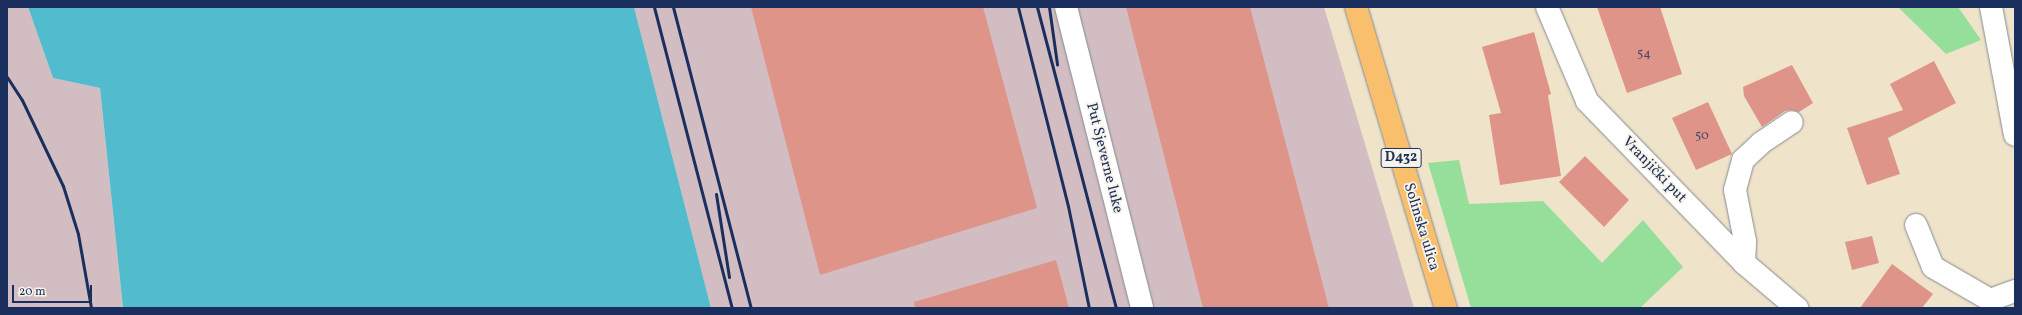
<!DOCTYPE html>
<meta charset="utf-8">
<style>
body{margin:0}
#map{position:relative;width:2022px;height:315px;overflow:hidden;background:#efe4c9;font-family:Vollkorn,serif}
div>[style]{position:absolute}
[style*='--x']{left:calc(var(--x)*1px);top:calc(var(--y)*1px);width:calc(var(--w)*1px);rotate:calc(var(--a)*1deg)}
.industrial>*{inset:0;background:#d2bec2}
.green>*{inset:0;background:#95df9a}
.water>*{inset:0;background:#52bcce}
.building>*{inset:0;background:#df948a}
.roads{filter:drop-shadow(0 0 1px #858a94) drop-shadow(0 0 1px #858a94)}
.minor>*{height:22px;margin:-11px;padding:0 11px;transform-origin:11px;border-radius:11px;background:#fff}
.major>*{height:22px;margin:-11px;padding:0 11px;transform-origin:11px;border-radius:11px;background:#f9bf6d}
.rail>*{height:3px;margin:-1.5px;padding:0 1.5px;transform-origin:1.5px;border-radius:1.5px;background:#1b2f5e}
span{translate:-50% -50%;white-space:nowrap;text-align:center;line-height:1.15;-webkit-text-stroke:3.5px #f7f3e8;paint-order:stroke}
.number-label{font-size:13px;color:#4c4869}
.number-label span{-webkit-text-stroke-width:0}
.shield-label span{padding:1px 3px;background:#f7f3e8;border:1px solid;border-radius:3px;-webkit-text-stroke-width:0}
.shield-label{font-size:14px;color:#1b2f5e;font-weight:700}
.street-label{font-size:15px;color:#1b2f5e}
.frame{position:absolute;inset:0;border:8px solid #1b2f5e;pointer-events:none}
.scale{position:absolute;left:12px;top:285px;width:80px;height:18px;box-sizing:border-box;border:2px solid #1b2f5e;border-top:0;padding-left:5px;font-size:12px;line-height:14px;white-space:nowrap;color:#1b2f5e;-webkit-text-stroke:3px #f7f3e8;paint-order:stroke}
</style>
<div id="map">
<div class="industrial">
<i style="clip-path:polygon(7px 7px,28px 7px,53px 78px,100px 88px,123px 308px,7px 308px)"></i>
<i style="clip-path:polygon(634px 7px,1324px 7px,1414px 308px,711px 308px)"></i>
</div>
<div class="green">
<i style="clip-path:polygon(1898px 7px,1958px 7px,1981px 40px,1946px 54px)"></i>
<i style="clip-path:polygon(1459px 160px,1469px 204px,1543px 201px,1602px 263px,1643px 220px,1683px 267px,1640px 308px,1471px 308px,1428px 163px)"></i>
</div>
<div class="water">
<i style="clip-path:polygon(28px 7px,634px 7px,711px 308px,123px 308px,100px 88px,53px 78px)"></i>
</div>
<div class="building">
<i style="clip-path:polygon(751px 7px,983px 7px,1037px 208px,820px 275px)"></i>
<i style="clip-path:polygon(1126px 7px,1250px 7px,1329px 308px,1203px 308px)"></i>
<i style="clip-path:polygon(1597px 7px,1660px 7px,1682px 74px,1627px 93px)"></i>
<i style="clip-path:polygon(1534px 32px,1551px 94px,1548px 95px,1561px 176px,1500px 185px,1489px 115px,1501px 113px,1482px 47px)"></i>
<i style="clip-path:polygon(1934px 61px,1956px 103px,1888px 138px,1900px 174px,1867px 185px,1847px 128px,1903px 110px,1890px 84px)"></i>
<i style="clip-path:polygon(1792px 65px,1813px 103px,1799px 112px,1791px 110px,1785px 111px,1762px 127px,1744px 96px,1743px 87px)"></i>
<i style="clip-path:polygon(1708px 102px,1732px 154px,1696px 170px,1672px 118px)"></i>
<i style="clip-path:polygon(1585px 156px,1629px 200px,1604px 227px,1559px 182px)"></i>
<i style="clip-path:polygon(1872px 236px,1879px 263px,1852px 270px,1845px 242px)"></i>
<i style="clip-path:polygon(1056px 260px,1069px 308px,915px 308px,914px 302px)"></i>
<i style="clip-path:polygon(1892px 264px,1933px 294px,1922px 308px,1860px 308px)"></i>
</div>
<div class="roads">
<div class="minor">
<i style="--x:1066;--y:7;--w:310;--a:75.8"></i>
<i style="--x:1547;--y:7;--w:102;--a:66.9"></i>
<i style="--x:1587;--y:101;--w:226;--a:45.9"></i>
<i style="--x:1744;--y:263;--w:70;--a:40.3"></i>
<i style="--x:1991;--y:7;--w:130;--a:79.4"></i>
<i style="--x:1916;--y:225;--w:45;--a:68"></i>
<i style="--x:1933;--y:267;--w:66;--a:30.1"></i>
<i style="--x:1990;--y:300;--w:27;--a:-20"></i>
<i style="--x:1744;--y:263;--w:22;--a:-87"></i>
<i style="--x:1745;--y:241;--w:52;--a:-101.1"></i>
<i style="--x:1735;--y:190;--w:31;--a:-75"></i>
<i style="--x:1743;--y:160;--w:25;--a:-43"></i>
<i style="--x:1761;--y:143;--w:37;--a:-34"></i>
</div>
<div class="major">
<i style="--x:1356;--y:7;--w:314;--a:73.4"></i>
</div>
</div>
<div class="rail">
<i style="--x:654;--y:7;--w:311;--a:75.5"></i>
<i style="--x:673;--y:7;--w:311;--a:75.5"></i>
<i style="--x:1018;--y:7;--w:205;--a:75.9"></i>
<i style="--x:1068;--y:206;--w:104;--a:78.4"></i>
<i style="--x:1037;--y:7;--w:311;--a:75.3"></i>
<i style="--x:1049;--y:7;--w:58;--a:82"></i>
<i style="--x:7;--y:77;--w:27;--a:57"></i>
<i style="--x:22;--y:100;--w:95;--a:64.5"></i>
<i style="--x:63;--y:186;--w:50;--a:72.6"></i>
<i style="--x:78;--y:234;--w:75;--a:80"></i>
<i style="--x:716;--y:194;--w:84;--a:81.1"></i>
</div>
<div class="number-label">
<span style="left:1644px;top:54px">54</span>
<span style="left:1702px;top:136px">50</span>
</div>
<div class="shield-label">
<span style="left:1401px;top:158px">D432</span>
</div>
<div class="street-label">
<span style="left:1104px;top:158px;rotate:76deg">Put Sjeverne luke</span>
<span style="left:1654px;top:170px;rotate:46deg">Vranjički put</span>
<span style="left:1421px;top:227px;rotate:73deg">Solinska ulica</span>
</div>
<div class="frame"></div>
<div class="scale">20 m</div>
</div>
